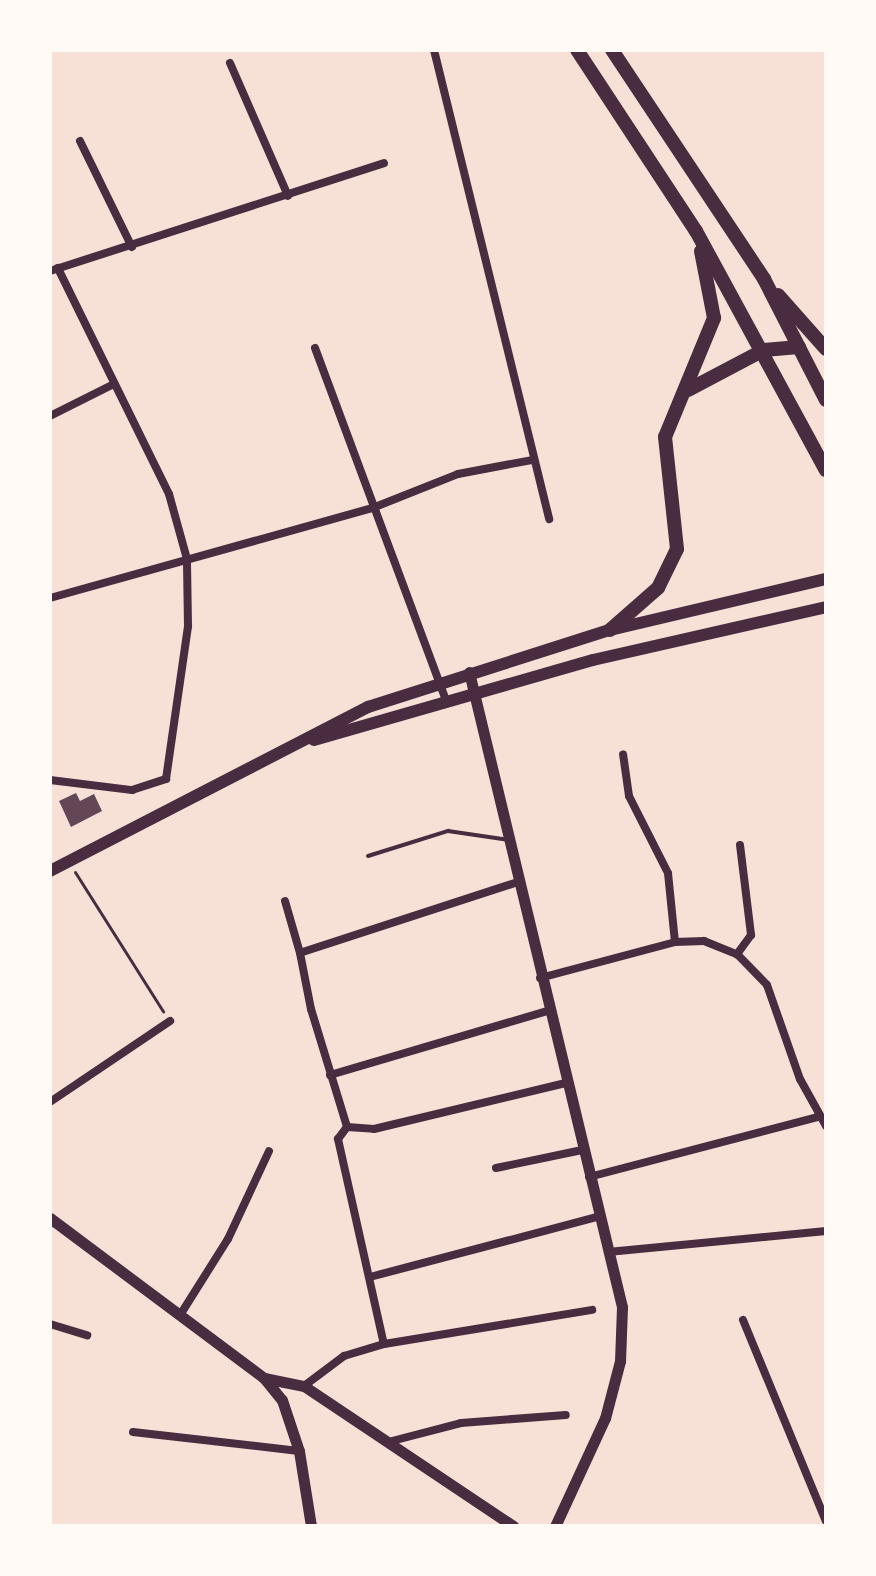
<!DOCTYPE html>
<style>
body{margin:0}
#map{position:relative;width:876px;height:1576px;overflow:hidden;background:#f7e1d7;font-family:Cabin,sans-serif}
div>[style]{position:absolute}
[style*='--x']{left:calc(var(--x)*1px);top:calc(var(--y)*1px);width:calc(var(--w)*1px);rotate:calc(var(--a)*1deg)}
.building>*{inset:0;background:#644757}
.path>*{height:3px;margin:-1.5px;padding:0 1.5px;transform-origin:1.5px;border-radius:1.5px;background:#4a2c40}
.service>*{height:4px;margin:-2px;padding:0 2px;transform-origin:2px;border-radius:2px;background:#4a2c40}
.minor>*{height:8px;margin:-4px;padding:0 4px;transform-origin:4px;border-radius:4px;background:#4a2c40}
.tertiary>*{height:11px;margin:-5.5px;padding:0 5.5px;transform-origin:5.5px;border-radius:5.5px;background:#4a2c40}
.secondary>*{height:12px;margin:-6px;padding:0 6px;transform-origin:6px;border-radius:6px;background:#4a2c40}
.primary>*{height:14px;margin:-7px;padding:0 7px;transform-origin:7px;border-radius:7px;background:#4a2c40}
span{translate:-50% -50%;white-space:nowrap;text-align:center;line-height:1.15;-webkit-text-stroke:6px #fffaf5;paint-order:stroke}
.frame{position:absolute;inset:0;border:52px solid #fffaf5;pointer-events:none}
</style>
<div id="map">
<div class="building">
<i style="clip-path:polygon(76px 793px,80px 801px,94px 794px,102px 811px,71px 827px,59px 801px)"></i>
</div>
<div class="path">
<i style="--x:75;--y:872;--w:165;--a:57.7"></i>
</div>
<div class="service">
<i style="--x:368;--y:856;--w:84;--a:-17.4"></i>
<i style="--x:448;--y:831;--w:62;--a:8.4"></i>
</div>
<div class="minor">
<i style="--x:434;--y:50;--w:483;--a:76.2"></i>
<i style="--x:230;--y:63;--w:145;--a:66.4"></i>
<i style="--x:80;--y:141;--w:118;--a:63.9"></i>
<i style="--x:50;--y:271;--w:351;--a:-17.9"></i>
<i style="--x:315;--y:348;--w:378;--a:69.6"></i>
<i style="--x:50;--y:416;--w:72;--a:-26.6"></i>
<i style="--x:50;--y:598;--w:337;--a:-15.6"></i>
<i style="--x:375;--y:507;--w:89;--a:-21.7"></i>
<i style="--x:458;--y:474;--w:75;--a:-10.7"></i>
<i style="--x:50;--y:780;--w:83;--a:7"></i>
<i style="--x:132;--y:790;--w:36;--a:-18"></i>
<i style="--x:166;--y:779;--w:155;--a:-81.8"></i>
<i style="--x:188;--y:626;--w:67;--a:-90.9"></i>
<i style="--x:187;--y:559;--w:67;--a:-105.5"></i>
<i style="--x:169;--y:494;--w:252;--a:-116.2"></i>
<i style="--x:740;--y:845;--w:91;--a:83"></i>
<i style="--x:751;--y:935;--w:24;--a:126"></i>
<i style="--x:737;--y:954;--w:43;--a:45.9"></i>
<i style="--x:767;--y:985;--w:100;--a:70.7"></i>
<i style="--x:800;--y:1079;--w:54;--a:61"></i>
<i style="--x:521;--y:881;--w:232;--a:162"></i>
<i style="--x:300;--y:953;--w:57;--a:78.9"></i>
<i style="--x:311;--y:1009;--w:123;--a:73"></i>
<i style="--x:347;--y:1127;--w:27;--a:4"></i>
<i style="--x:374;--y:1129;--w:196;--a:-13.5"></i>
<i style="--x:285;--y:901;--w:54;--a:73.9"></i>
<i style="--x:675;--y:942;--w:29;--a:-2"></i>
<i style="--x:704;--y:941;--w:35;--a:22"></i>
<i style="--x:540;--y:978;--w:140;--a:-14.9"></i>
<i style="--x:675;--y:942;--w:69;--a:-95.8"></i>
<i style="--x:668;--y:873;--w:86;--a:-116.9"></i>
<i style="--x:629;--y:796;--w:42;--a:-98.1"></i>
<i style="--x:330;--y:1075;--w:227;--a:-16.4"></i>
<i style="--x:50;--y:1102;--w:145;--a:-34"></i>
<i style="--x:347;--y:1127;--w:15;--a:127"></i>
<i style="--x:338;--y:1139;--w:210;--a:77.4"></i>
<i style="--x:496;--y:1168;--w:88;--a:-11.8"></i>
<i style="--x:589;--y:1177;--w:237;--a:-14.7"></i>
<i style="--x:608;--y:1252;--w:219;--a:-5.5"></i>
<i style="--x:370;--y:1277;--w:235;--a:-14.8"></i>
<i style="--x:182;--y:1312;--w:86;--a:-57.8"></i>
<i style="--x:228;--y:1239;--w:97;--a:-65"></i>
<i style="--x:743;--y:1320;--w:217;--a:67.6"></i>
<i style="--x:50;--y:1324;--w:39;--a:17"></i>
<i style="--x:304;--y:1386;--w:50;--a:-36.9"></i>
<i style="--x:344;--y:1356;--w:42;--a:-16.7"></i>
<i style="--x:384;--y:1344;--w:211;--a:-9.3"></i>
<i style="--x:133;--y:1432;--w:167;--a:6.5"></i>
<i style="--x:392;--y:1441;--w:71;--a:-14.6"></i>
<i style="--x:461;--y:1423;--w:105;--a:-4.4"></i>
</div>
<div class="tertiary">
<i style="--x:469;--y:672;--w:653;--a:76.45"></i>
<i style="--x:622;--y:1307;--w:54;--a:92.1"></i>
<i style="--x:620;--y:1361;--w:59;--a:104.7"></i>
<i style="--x:605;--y:1418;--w:119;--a:114.8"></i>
<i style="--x:50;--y:1218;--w:267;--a:36.8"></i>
<i style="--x:264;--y:1378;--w:41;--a:11.3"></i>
<i style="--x:304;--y:1386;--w:252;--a:33.8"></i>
<i style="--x:264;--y:1378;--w:28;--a:51"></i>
<i style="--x:282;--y:1400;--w:54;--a:71.6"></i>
<i style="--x:299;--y:1451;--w:76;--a:80.9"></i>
</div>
<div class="secondary">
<i style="--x:314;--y:740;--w:290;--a:-16"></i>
<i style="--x:593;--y:660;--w:239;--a:-12.8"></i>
<i style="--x:50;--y:871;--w:358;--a:-27.3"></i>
<i style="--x:368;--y:707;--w:254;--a:-17.7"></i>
<i style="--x:610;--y:630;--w:222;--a:-13.3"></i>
</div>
<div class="primary">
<i style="--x:577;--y:50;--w:217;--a:56.7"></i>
<i style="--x:696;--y:231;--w:272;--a:61.5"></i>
<i style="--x:612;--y:50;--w:275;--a:56.4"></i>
<i style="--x:764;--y:279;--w:136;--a:62.9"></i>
<i style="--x:778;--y:295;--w:72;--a:48.4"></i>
<i style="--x:688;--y:390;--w:86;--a:-27.8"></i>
<i style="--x:764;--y:350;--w:35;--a:-5"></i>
<i style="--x:610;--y:630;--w:64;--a:-41.2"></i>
<i style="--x:658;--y:588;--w:43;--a:-64"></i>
<i style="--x:677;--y:549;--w:113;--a:-96.1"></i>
<i style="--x:665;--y:437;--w:129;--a:-67.6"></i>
<i style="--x:714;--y:318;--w:68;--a:-101"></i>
</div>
<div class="frame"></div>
</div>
